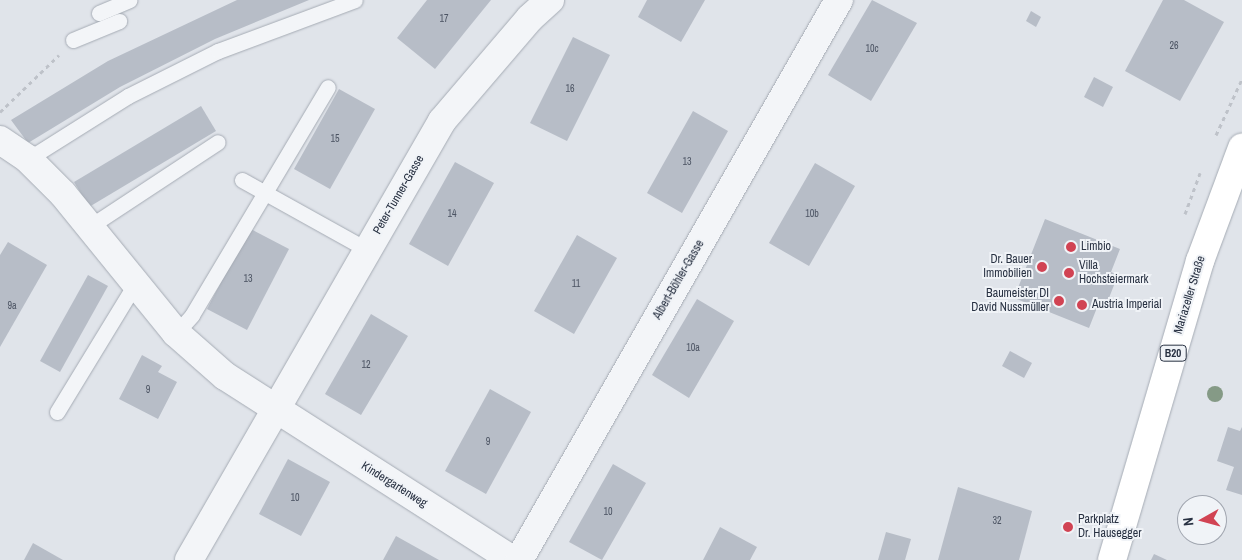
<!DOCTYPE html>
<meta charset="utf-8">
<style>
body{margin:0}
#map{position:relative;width:1242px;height:560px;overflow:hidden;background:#e0e4ea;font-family:"Archivo Narrow",sans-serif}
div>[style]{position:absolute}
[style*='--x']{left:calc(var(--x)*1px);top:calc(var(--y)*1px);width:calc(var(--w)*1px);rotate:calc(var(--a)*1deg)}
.building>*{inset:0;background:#b7bdc7}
.path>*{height:3px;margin-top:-1.5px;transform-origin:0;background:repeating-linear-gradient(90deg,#bec2c9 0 4px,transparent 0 8px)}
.roads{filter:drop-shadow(0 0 1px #a5abb4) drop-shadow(0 0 1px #a5abb4)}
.service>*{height:15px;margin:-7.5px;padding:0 7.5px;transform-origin:7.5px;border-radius:7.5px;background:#f3f5f8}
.minor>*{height:28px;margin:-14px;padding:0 14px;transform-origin:14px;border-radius:14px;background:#f3f5f8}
.primary>*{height:28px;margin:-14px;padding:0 14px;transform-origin:14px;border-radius:14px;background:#fff}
.trees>*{width:16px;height:16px;margin:-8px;border-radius:50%;background:#859a86}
.dots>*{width:14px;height:14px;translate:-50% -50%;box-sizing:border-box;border:2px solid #f0f3f7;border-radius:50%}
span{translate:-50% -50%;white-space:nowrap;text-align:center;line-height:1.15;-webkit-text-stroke:4px #f0f3f7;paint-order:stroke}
.number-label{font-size:10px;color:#4c5463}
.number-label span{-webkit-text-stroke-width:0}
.shield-label span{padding:1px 4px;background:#f0f3f7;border:1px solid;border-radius:4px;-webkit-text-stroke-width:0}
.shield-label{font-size:11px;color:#283142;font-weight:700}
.street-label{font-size:12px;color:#283142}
.poi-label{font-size:12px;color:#283142}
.left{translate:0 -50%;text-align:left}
.right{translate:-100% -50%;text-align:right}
.north{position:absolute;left:1177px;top:495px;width:50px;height:50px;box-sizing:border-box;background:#f0f3f7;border:1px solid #a0a5af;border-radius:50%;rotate:263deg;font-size:14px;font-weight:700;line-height:20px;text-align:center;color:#283142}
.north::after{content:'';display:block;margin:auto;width:18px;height:22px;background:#d14353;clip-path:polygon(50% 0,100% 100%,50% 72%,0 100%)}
</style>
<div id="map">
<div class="building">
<i style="clip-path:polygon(237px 0,309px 0,215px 39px,120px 87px,28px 143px,11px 120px,108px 61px)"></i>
<i style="clip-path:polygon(427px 0,491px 0,435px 69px,397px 38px)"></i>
<i style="clip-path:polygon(647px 0,705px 0,681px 42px,638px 17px)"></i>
<i style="clip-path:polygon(872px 0,917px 23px,871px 101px,828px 75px)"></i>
<i style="clip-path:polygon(1163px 0,1184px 0,1224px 22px,1180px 101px,1125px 71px)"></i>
<i style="clip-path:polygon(1031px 11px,1041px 17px,1036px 27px,1026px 21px)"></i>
<i style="clip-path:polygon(573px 37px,610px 55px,567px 141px,530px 123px)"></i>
<i style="clip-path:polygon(1094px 77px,1113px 87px,1103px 107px,1084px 97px)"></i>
<i style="clip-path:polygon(339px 89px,375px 109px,330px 189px,294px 169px)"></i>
<i style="clip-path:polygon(201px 106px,216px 131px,89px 207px,74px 182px)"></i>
<i style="clip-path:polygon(693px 111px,728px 131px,682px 213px,647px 193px)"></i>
<i style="clip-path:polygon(455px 162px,494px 183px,448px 266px,409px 244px)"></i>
<i style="clip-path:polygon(815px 163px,855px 186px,809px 266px,769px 243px)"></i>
<i style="clip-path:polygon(1045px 219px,1120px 249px,1111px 272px,1118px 275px,1107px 303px,1100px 300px,1089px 328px,1014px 298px)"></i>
<i style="clip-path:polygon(249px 228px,289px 249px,247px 330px,207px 309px)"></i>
<i style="clip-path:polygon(577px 235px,617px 258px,574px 334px,534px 311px)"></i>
<i style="clip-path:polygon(8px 242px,47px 265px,0 347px,0 255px)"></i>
<i style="clip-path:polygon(88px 275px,108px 286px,60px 372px,40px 361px)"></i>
<i style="clip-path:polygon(697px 299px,734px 321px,689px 398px,652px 375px)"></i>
<i style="clip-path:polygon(371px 314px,408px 336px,361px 415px,325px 394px)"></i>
<i style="clip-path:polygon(1010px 351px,1032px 363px,1024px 378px,1002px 366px)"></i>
<i style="clip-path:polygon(142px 355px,162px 366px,158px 372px,177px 382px,158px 419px,119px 399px)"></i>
<i style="clip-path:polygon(490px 389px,531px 412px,486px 494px,445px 471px)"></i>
<i style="clip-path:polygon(1228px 427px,1240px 431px,1242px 427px,1242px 495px,1226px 490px,1234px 467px,1217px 461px)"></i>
<i style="clip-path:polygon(288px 459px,330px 482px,301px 536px,259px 514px)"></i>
<i style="clip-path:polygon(613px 464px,646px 483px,602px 560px,569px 542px)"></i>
<i style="clip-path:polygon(958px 487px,1032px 511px,1019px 560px,938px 560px)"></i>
<i style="clip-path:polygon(720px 527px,757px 547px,750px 560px,703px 560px)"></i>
<i style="clip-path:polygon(886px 532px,911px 539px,905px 560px,878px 560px)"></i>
<i style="clip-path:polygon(396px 536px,439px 560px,383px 560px)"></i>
<i style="clip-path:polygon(33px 543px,63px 560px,24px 560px)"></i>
<i style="clip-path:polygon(1154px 554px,1167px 560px,1151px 560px)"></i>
</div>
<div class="path">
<i style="--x:0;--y:112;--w:82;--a:-44"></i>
<i style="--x:1216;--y:135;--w:62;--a:-65.1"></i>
<i style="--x:1185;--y:214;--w:44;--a:-69.9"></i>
</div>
<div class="roads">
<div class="service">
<i style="--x:99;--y:13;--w:33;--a:-23"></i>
<i style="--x:73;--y:40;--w:50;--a:-22.4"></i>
<i style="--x:28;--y:159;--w:118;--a:-32.2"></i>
<i style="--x:128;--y:96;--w:101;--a:-26.6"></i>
<i style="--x:218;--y:51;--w:146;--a:-20.4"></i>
<i style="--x:242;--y:180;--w:144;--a:29.1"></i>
<i style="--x:89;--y:227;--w:154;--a:-33.4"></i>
<i style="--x:176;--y:333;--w:24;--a:-48"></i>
<i style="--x:192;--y:315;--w:265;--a:-59.2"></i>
<i style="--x:57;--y:412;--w:150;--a:-58.6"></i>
</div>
<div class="minor">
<i style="--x:0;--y:140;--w:34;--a:34"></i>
<i style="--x:28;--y:159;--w:49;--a:45"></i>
<i style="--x:63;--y:194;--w:179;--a:50.9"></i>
<i style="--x:176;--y:333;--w:65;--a:41.3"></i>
<i style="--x:225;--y:376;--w:342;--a:32.6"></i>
<i style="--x:189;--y:560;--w:507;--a:-60.04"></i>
<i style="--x:442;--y:121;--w:135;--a:-49.5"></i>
<i style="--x:530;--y:18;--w:27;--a:-42"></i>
<i style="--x:519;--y:560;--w:645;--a:-60.26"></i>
</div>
<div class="primary">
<i style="--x:1112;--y:560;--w:312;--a:-73.6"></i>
<i style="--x:1200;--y:261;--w:121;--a:-69.6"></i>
</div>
</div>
<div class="trees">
<i style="left:1215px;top:394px"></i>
</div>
<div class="dots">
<i style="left:1071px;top:247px;background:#d14353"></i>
<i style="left:1042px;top:267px;background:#d14353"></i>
<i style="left:1069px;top:273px;background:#d14353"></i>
<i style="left:1059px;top:301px;background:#d14353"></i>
<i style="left:1082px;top:305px;background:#d14353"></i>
<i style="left:1068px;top:527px;background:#d14353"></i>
</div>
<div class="number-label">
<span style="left:444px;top:19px">17</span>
<span style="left:1174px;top:46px">26</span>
<span style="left:872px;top:49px">10c</span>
<span style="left:570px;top:89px">16</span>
<span style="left:335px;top:139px">15</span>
<span style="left:687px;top:162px">13</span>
<span style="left:452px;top:214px">14</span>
<span style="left:812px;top:214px">10b</span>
<span style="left:248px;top:279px">13</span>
<span style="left:576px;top:284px">11</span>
<span style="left:12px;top:306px">9a</span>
<span style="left:693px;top:348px">10a</span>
<span style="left:366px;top:365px">12</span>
<span style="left:148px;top:390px">9</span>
<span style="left:488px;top:442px">9</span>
<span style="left:295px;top:498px">10</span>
<span style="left:608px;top:512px">10</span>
<span style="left:997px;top:521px">32</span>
</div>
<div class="shield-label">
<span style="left:1173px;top:353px">B20</span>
</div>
<div class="street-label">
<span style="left:399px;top:195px;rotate:-60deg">Peter-Tunner-Gasse</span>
<span style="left:679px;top:280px;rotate:-60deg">Albert-Böhler-Gasse</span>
<span style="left:1190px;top:295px;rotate:-73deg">Mariazeller Straße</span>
<span style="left:394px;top:485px;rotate:32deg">Kindergartenweg</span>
</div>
<div class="poi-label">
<span class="left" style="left:1081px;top:247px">Limbio</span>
<span class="right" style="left:1032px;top:267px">Dr. Bauer<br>Immobilien</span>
<span class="left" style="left:1079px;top:273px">Villa<br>Hochsteiermark</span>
<span class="right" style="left:1049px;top:301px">Baumeister DI<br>David Nussmüller</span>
<span class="left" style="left:1092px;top:305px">Austria Imperial</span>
<span class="left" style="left:1078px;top:527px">Parkplatz<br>Dr. Hausegger</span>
</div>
<div class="north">N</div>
</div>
